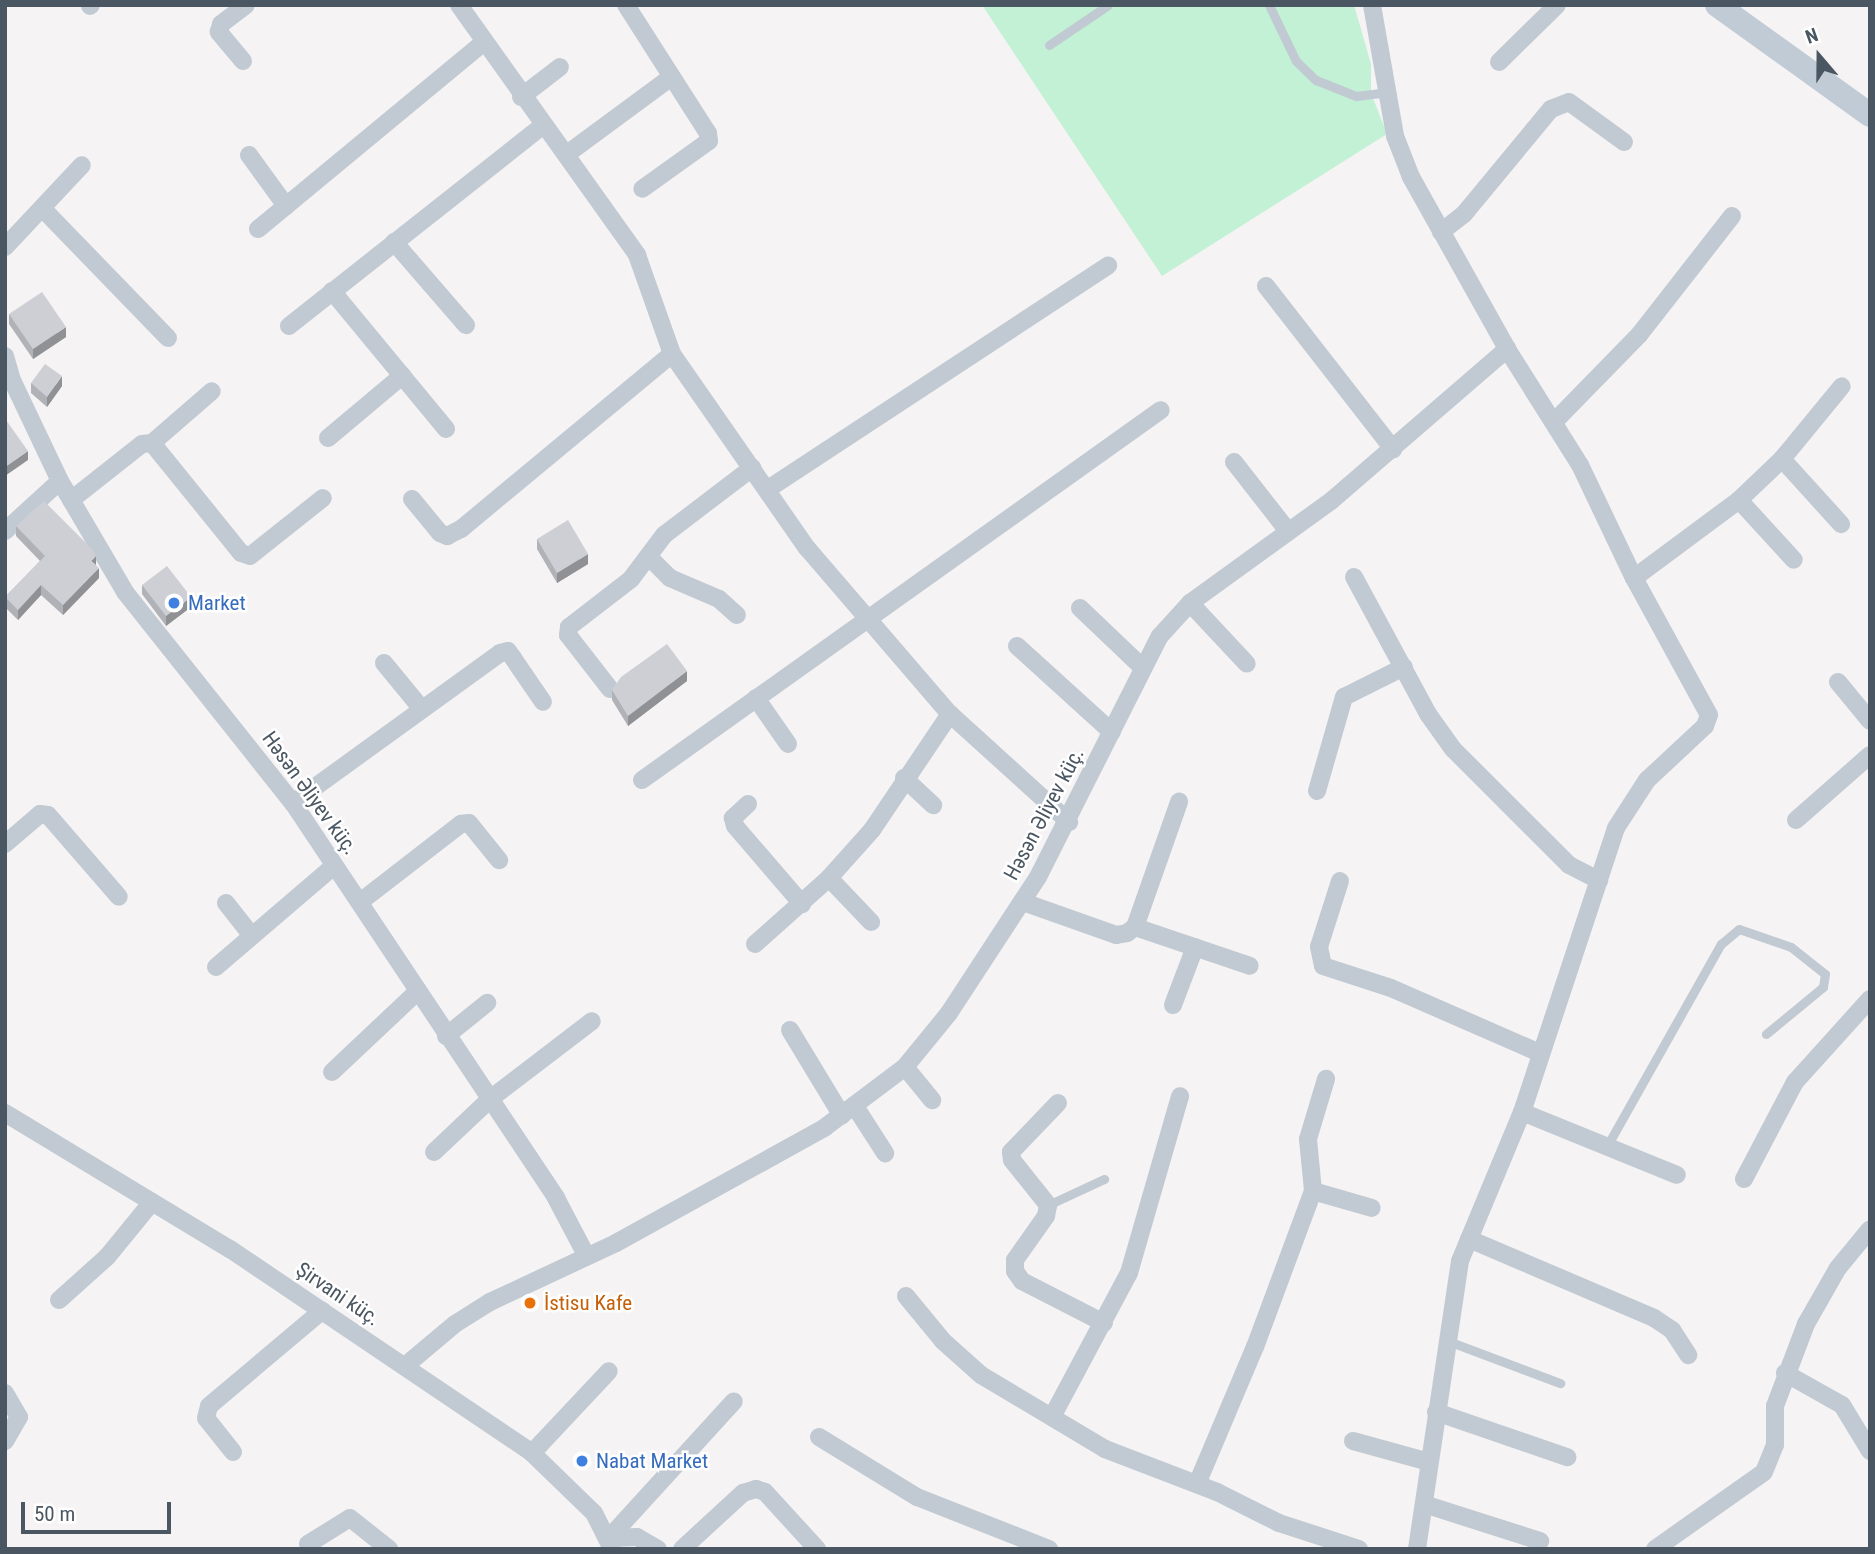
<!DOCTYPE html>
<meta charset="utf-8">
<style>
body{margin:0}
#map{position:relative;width:1875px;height:1554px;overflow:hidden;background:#f5f3f3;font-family:"Roboto Condensed",sans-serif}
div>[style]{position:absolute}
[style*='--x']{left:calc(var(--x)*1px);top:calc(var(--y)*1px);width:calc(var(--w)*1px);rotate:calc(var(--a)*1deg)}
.green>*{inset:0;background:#c3f1d5}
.lane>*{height:9px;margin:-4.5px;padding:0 4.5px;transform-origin:4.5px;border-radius:4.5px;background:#c1cad2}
.street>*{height:18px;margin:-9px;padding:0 9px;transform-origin:9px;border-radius:9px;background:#c1cad2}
.secondary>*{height:24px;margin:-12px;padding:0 12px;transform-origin:12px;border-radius:12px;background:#c1cbd6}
.wall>*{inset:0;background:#b0b2b7}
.shaded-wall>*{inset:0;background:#909195}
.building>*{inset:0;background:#cdcfd5}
.dots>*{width:19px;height:19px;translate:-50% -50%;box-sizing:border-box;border:4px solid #fff;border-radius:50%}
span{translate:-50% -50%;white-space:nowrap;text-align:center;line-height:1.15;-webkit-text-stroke:5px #fff;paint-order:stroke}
.shop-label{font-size:21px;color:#366cbe}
.left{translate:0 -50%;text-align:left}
.street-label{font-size:21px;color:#4a5661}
.food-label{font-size:21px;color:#c56008}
.frame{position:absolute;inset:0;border:7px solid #4a5661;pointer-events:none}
.north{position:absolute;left:1784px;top:21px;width:70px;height:70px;-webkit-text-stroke:5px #fff;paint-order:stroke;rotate:340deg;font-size:19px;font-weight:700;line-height:28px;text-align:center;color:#4a5661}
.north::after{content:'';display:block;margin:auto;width:24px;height:32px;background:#4a5661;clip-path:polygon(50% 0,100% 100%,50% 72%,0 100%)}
.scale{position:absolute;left:21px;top:1502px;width:150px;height:32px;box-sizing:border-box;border:4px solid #4a5661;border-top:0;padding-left:9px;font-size:21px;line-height:24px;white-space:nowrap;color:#4a5661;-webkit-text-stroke:5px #fff;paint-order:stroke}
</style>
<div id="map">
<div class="green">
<i style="clip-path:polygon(982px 5px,1354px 5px,1371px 64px,1371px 93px,1387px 134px,1162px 276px)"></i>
</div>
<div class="lane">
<i style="--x:1269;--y:5;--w:62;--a:64.3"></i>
<i style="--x:1296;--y:61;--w:28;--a:44"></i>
<i style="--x:1316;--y:80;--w:43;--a:21.8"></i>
<i style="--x:1356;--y:96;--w:33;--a:-7"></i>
<i style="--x:1049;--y:45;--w:71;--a:-34.1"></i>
<i style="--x:1607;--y:1146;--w:232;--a:-60.6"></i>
<i style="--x:1721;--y:944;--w:23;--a:-40"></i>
<i style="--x:1739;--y:929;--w:55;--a:19.1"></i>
<i style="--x:1791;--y:947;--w:43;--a:38.5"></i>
<i style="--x:1825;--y:974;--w:13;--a:99"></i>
<i style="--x:1823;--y:987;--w:74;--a:140.5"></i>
<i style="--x:1048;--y:1205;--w:62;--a:-24.9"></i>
<i style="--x:1448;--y:1341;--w:120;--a:20.6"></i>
</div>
<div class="street">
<i style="--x:459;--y:5;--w:307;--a:54.5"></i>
<i style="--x:637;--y:255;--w:105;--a:70.5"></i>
<i style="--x:672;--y:354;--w:236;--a:55.2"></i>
<i style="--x:807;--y:548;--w:219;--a:49.3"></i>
<i style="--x:950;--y:714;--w:161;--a:42.2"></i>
<i style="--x:626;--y:5;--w:152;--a:57.4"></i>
<i style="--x:708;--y:133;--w:8;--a:83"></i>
<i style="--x:709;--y:141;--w:82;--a:144.4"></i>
<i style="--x:1372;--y:5;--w:133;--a:80"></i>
<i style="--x:1395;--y:136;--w:44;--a:68.7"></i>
<i style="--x:1411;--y:177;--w:197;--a:60.8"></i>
<i style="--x:1507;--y:349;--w:137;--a:57.8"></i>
<i style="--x:1580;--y:465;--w:125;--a:64.5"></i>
<i style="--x:1634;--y:578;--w:156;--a:61.3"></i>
<i style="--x:1709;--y:715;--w:12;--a:110"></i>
<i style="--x:1705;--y:726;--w:79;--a:137"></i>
<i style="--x:1647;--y:780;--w:57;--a:122.9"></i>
<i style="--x:1616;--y:828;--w:299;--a:108.3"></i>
<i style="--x:1522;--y:1112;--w:161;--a:112.6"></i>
<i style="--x:1460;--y:1261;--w:291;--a:98.5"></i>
<i style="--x:90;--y:6;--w:1;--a:-45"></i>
<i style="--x:243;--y:61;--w:38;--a:-130"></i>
<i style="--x:219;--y:32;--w:8;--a:-76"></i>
<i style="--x:221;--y:24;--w:31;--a:-37"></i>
<i style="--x:1499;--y:62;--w:81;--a:-44.5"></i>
<i style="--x:521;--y:97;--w:49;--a:-37.6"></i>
<i style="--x:567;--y:154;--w:128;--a:-36.4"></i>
<i style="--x:249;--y:155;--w:63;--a:54"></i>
<i style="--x:42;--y:208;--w:181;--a:45.9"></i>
<i style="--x:258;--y:229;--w:292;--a:-39.6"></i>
<i style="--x:1441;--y:232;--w:29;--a:-38"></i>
<i style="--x:1464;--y:214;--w:136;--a:-50.4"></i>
<i style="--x:1551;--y:109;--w:19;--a:-21"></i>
<i style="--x:1569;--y:102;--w:68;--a:36"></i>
<i style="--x:394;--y:242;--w:110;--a:49.1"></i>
<i style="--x:5;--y:247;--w:112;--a:-46.8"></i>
<i style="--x:1266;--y:286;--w:207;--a:52.1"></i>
<i style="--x:332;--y:291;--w:179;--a:50.4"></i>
<i style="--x:289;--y:326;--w:323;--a:-38.3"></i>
<i style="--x:5;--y:356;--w:25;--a:74"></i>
<i style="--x:12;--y:380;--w:112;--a:64.6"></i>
<i style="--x:60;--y:481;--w:129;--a:59.6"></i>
<i style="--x:125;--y:592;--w:270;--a:51.5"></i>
<i style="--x:293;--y:803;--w:475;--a:56.3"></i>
<i style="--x:556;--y:1198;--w:64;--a:62.2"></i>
<i style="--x:1554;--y:422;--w:122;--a:-45.7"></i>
<i style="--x:1639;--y:335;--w:151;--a:-52"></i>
<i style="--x:328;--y:438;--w:97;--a:-40"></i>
<i style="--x:152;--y:443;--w:79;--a:-40.9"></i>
<i style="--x:1782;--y:459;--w:88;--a:47.8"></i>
<i style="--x:1234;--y:462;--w:88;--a:52"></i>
<i style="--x:768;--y:489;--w:407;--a:-33.3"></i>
<i style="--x:412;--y:499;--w:44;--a:50.5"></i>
<i style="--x:440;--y:533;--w:8;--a:23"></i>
<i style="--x:447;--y:536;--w:16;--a:-27"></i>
<i style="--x:461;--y:529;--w:274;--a:-39.7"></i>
<i style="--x:71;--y:500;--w:90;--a:-38.3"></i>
<i style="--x:142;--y:444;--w:10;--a:-6"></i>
<i style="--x:152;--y:443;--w:141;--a:51"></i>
<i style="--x:241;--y:553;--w:9;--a:18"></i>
<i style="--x:250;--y:556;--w:93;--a:-38.5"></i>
<i style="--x:1739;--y:500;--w:81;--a:47.5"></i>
<i style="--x:5;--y:531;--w:74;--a:-42.3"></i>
<i style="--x:650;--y:558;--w:28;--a:45"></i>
<i style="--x:670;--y:578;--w:53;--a:23.2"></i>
<i style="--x:719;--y:599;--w:24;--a:42"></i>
<i style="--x:1354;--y:577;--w:156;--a:61.6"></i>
<i style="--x:1428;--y:714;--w:43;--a:54.5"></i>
<i style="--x:1453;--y:749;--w:164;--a:45"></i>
<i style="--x:1569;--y:865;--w:34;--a:27"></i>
<i style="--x:1634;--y:578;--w:131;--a:-36.6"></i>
<i style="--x:1739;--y:500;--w:59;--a:-43.6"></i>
<i style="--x:1782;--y:459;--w:94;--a:-50.6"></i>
<i style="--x:1190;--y:603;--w:83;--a:46.9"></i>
<i style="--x:1080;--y:608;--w:87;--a:43.6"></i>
<i style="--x:1017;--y:646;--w:128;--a:42.2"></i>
<i style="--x:384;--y:663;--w:58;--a:50.6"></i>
<i style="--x:1838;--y:682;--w:50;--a:50.6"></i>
<i style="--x:610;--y:689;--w:68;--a:-127.9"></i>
<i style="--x:568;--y:635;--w:8;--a:-83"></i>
<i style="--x:569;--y:627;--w:78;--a:-37.7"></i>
<i style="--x:631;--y:579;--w:55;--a:-53.1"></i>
<i style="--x:664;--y:535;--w:111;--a:-37.3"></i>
<i style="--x:756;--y:698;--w:56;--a:55.2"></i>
<i style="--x:904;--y:778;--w:40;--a:43"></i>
<i style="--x:642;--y:780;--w:637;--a:-35.49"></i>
<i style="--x:1317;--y:791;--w:98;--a:-74"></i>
<i style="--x:1344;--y:697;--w:67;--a:-26.6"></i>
<i style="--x:293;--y:803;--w:256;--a:-35.9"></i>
<i style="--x:500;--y:653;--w:8;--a:-14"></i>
<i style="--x:508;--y:651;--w:9;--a:54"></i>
<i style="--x:513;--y:658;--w:53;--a:55.7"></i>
<i style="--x:748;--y:804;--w:21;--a:137"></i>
<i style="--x:733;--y:818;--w:8;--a:76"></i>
<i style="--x:735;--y:826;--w:103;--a:49.3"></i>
<i style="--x:1796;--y:820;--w:98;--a:-41.3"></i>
<i style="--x:5;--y:844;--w:46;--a:-40.6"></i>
<i style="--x:40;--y:814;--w:8;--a:7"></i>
<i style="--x:48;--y:815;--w:108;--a:49.1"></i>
<i style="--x:829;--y:878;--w:61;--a:46.3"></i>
<i style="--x:1340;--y:881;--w:69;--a:107.7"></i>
<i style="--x:1319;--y:947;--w:19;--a:78"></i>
<i style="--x:1323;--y:966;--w:71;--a:17.9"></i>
<i style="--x:1391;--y:988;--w:163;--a:23.6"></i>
<i style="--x:360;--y:902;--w:128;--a:-37.7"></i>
<i style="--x:461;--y:824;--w:8;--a:-7"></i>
<i style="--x:469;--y:823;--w:48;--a:51"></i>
<i style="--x:1023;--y:902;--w:99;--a:19.5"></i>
<i style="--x:1116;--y:935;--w:11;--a:-10"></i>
<i style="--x:1127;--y:933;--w:10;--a:-37"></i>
<i style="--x:1135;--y:927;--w:133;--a:-70.6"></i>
<i style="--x:226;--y:903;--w:42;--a:51.8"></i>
<i style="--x:1135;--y:927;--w:121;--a:18.7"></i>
<i style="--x:755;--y:944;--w:99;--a:-41.7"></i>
<i style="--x:829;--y:878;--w:64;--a:-48.1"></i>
<i style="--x:872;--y:830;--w:140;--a:-56.1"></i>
<i style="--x:216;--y:967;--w:155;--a:-40.6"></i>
<i style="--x:1173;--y:1005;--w:62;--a:-69.2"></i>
<i style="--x:790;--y:1030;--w:100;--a:58.8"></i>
<i style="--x:446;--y:1036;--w:53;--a:-38.8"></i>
<i style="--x:905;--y:1067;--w:43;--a:50.7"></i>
<i style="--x:332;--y:1072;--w:117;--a:-43.3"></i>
<i style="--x:1058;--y:1103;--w:68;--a:133.8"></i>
<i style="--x:1011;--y:1152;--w:8;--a:83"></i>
<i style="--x:1012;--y:1160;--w:58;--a:51.3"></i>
<i style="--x:1048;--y:1205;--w:11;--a:100"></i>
<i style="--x:1046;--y:1216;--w:54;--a:125.2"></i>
<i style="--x:1015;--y:1260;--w:11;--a:90"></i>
<i style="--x:1015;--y:1271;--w:12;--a:55"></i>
<i style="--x:1022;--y:1281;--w:92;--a:27.1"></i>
<i style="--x:856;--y:1108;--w:54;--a:57.2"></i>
<i style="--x:1522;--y:1112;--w:167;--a:22.1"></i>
<i style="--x:5;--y:1113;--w:263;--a:31.2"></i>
<i style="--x:230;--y:1249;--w:364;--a:34"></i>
<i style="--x:532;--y:1453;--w:86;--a:44.1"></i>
<i style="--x:594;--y:1513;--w:40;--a:63.4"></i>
<i style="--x:434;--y:1152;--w:77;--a:-43.4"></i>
<i style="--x:490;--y:1099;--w:128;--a:-37.4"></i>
<i style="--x:1744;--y:1179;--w:110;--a:-62.3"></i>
<i style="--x:1795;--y:1082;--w:112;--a:-47.9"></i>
<i style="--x:1313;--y:1191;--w:61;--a:16.1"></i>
<i style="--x:1469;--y:1239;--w:201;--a:23.1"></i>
<i style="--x:1654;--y:1318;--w:22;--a:34"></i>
<i style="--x:1672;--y:1330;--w:30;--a:57"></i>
<i style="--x:906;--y:1296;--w:58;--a:50.6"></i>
<i style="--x:943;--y:1341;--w:51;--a:41.8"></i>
<i style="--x:981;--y:1375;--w:144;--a:30.8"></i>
<i style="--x:1105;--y:1449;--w:120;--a:21"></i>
<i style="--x:1217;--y:1492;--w:69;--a:26.6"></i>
<i style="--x:1279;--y:1523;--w:84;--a:18"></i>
<i style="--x:59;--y:1300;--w:64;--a:-41.9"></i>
<i style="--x:107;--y:1257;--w:71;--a:-50.7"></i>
<i style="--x:405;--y:1366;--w:65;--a:-40"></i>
<i style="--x:455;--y:1324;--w:41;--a:-32.2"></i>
<i style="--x:490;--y:1302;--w:139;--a:-25.1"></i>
<i style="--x:616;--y:1243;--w:238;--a:-28.9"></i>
<i style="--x:824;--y:1128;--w:101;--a:-37"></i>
<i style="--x:905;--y:1067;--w:70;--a:-50.8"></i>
<i style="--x:949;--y:1013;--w:163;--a:-56.8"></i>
<i style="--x:1038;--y:877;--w:270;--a:-63.2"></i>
<i style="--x:1160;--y:636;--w:45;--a:-47.7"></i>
<i style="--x:1190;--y:603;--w:174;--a:-35.9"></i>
<i style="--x:1331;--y:501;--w:233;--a:-40.8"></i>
<i style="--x:1785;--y:1373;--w:65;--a:29.3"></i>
<i style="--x:1842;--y:1405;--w:54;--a:58.7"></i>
<i style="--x:5;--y:1393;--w:28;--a:60"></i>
<i style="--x:19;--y:1417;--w:28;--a:120"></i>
<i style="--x:1436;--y:1412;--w:139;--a:19"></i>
<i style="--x:1052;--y:1417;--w:163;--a:-61.9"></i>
<i style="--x:1129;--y:1273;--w:184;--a:-73.9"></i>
<i style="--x:819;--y:1437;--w:115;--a:31.5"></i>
<i style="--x:917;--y:1497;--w:142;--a:21.5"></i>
<i style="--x:1353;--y:1441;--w:79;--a:15.4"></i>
<i style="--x:233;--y:1452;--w:43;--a:-128.5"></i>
<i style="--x:206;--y:1418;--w:12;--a:-76"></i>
<i style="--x:209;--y:1406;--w:148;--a:-40.1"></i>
<i style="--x:532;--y:1453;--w:112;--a:-46.8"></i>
<i style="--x:1197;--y:1484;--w:149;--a:-67.1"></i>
<i style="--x:1255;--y:1347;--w:166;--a:-69.6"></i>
<i style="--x:1313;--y:1191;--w:52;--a:-95.5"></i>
<i style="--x:1308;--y:1139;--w:63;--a:-73.3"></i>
<i style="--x:1424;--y:1504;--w:122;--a:17.7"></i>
<i style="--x:609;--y:1538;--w:185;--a:-47.6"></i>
<i style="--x:609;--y:1538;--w:28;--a:-2"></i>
<i style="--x:637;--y:1537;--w:24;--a:30"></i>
<i style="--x:308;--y:1544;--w:49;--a:-31.8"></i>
<i style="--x:350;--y:1518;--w:50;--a:38.5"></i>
<i style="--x:682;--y:1549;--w:83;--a:-42.6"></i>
<i style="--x:743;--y:1493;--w:14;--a:-17"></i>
<i style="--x:756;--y:1489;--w:9;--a:18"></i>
<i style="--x:765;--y:1492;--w:77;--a:47.6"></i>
<i style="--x:1655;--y:1549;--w:133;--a:-35.2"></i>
<i style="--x:1764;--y:1472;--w:29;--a:-68"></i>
<i style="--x:1775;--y:1445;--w:39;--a:-90"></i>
<i style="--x:1775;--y:1406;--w:88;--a:-69.3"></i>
<i style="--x:1806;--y:1324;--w:64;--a:-60.3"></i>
<i style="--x:1838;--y:1268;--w:50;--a:-50.6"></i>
</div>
<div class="secondary">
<i style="--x:1717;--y:5;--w:188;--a:35.7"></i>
</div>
<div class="wall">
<i style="clip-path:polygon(9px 314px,66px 337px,33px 359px,9px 324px)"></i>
<i style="clip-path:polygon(31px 383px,62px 386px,47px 407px,31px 393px)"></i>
<i style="clip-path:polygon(16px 526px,96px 565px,99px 578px,63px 615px,41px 595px,18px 620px,5px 607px,5px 597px,40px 561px,16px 536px)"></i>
<i style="clip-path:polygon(537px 539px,588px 564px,557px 583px,537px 549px)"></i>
<i style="clip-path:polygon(142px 585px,191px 607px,166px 626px,142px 594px)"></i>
<i style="clip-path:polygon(687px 681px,628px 726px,612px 700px,612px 690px)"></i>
</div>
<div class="shaded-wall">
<i style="clip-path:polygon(66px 327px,66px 337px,33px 359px,33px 349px)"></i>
<i style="clip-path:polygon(62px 376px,62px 386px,47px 407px,47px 397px)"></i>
<i style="clip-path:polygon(28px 451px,28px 460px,5px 476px,5px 467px)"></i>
<i style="clip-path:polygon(588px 554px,588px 564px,557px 583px,557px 573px)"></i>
<i style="clip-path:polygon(96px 556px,96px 565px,91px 561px)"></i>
<i style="clip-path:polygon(99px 568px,99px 578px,63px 615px,63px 605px)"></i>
<i style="clip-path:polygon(41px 585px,41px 595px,18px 620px,18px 610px)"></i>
<i style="clip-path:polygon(191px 597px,191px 607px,166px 626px,166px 616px)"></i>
<i style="clip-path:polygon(687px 671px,687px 681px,628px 726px,628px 716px)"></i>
</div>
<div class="building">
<i style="clip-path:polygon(42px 292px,66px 327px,33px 349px,9px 314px)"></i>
<i style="clip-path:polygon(45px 364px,62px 376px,47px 397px,31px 383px)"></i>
<i style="clip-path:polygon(6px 420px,28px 451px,5px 467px,5px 421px)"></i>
<i style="clip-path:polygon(44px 501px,92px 549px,96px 556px,91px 561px,99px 568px,63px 605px,41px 585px,18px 610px,5px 597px,45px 556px,16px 526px)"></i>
<i style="clip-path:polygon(568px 520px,588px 554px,557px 573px,537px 539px)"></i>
<i style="clip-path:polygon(167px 566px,191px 597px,166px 616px,142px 585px)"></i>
<i style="clip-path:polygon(667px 644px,687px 671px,628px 716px,612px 690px,621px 677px)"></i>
</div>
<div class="dots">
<i style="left:174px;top:603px;background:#3f7fe0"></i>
<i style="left:530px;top:1303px;background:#e8710a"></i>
<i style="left:582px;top:1461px;background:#3f7fe0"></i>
</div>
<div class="shop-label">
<span class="left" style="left:188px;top:603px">Market</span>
<span class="left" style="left:596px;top:1461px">Nabat Market</span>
</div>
<div class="street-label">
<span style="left:310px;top:793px;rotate:54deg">Həsən Əliyev küç.</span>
<span style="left:1044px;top:814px;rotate:-62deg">Həsən Əliyev küç.</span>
<span style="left:338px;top:1294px;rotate:34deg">Şirvani küç.</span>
</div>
<div class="food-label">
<span class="left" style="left:544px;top:1303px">İstisu Kafe</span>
</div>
<div class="frame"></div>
<div class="north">N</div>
<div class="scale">50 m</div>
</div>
